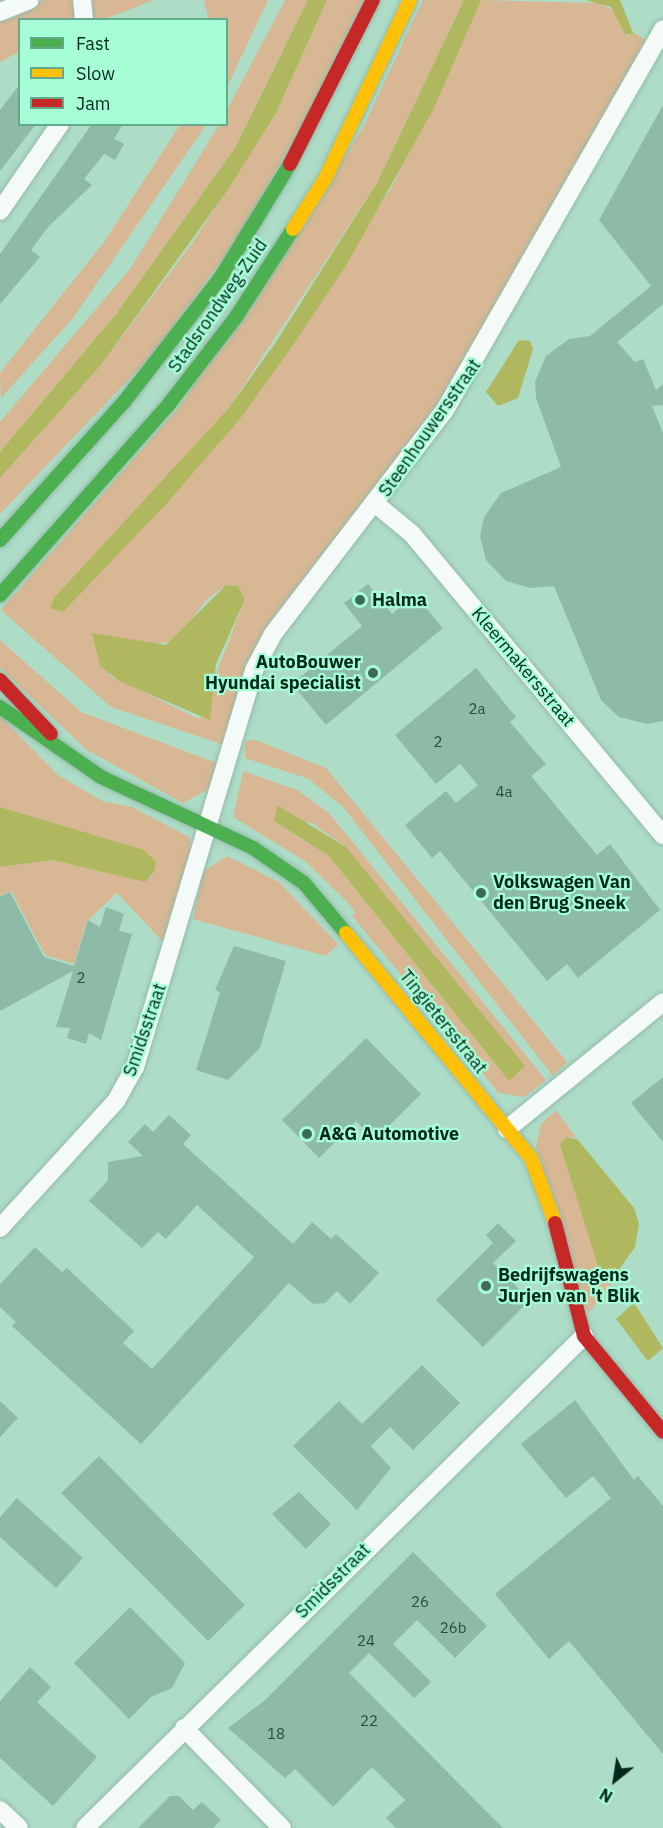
<!DOCTYPE html>
<style>
body{margin:0}
#map{position:relative;width:663px;height:1828px;overflow:hidden;background:#addcc7;font-family:"IBM Plex Sans",sans-serif}
div>[style]{position:absolute}
[style*='--x']{left:calc(var(--x)*1px);top:calc(var(--y)*1px);width:calc(var(--w)*1px);rotate:calc(var(--a)*1deg)}
.green>*{inset:0;background:#d8b794}
.water>*{inset:0;background:#b0b85f}
.building>*{inset:0;background:#8dbba8}
.roads{filter:drop-shadow(0 0 2px #94baa9) drop-shadow(0 0 2px #94baa9)}
.street>*{height:18px;margin:-9px;padding:0 9px;transform-origin:9px;border-radius:9px;background:#f3faf7}
.fast>*{height:14px;margin:-7px;padding:0 7px;transform-origin:7px;border-radius:7px;background:#4caf50}
.slow>*{height:14px;margin:-7px;padding:0 7px;transform-origin:7px;border-radius:7px;background:#ffc107}
.jam>*{height:14px;margin:-7px;padding:0 7px;transform-origin:7px;border-radius:7px;background:#c62828}
.dots>*{width:16px;height:16px;translate:-50% -50%;box-sizing:border-box;border:3px solid #a6fed7;border-radius:50%}
span{translate:-50% -50%;white-space:nowrap;text-align:center;line-height:1.15;-webkit-text-stroke:4.5px #a6fed7;paint-order:stroke}
.number-label{font-size:15px;color:#254e3e}
.number-label span{-webkit-text-stroke-width:0}
.street-label{font-size:18px;color:#02291b}
.poi-label{font-size:18px;color:#02291b;font-weight:700}
.left{translate:0 -50%;text-align:left}
.right{translate:-100% -50%;text-align:right}
.legend{position:absolute;left:18px;top:18px;width:210px;height:108px;box-sizing:border-box;background:#a6fed7;border:2px solid #64a98c;margin:0;padding:8px 10px;list-style:none;font-size:18px;color:#02291b}
.legend li{display:flex;align-items:center;gap:12px;height:30px}
.legend b{width:30px;border:2px solid #64a98c}
.north{position:absolute;left:585px;top:1750px;width:60px;height:60px;-webkit-text-stroke:4px #a6fed7;paint-order:stroke;rotate:210deg;font-size:16px;font-weight:700;line-height:24px;text-align:center;color:#02291b}
.north::after{content:'';display:block;margin:auto;width:21px;height:27px;background:#02291b;clip-path:polygon(50% 0,100% 100%,50% 72%,0 100%)}
</style>
<div id="map">
<div class="green">
<i style="clip-path:polygon(45px 0,74px 0,77px 19px,20px 20px,19px 52px,0 62px,0 18px)"></i>
<i style="clip-path:polygon(91px 0,154px 0,102px 20px,93px 19px)"></i>
<i style="clip-path:polygon(204px 0,268px 0,227px 87px,226px 20px,209px 19px)"></i>
<i style="clip-path:polygon(285px 0,308px 0,235px 148px,117px 313px,0 452px,0 422px,130px 269px,219px 125px,226px 124px,227px 110px)"></i>
<i style="clip-path:polygon(327px 0,364px 0,335px 68px,235px 242px,151px 356px,0 514px,0 478px,101px 365px,193px 242px,275px 115px)"></i>
<i style="clip-path:polygon(evenodd,423px 0,464px 0,378px 181px,228px 409px,63px 612px,240px 419px,391px 188px,481px 0,598px 3px,615px 11px,628px 37px,635px 33px,646px 40px,507px 294px,417px 436px,314px 567px,224px 745px,111px 707px,1px 610px,180px 406px,363px 128px,423px 0,226px 585px,238px 586px,245px 599px,199px 719px,109px 675px,147px 645px,176px 641px,206px 600px,226px 585px)"></i>
<i style="clip-path:polygon(180px 125px,206px 125px,73px 318px,1px 398px,0 373px,104px 242px)"></i>
<i style="clip-path:polygon(0 640px,81px 712px,219px 764px,209px 789px,183px 803px,87px 750px,0 668px)"></i>
<i style="clip-path:polygon(0 716px,58px 775px,102px 801px,132px 807px,189px 837px,192px 849px,165px 944px,117px 893px,87px 921px,74px 964px,45px 955px,11px 891px,0 896px,0 867px,53px 860px,135px 879px,150px 878px,156px 862px,0 807px)"></i>
<i style="clip-path:polygon(256px 740px,326px 768px,567px 1062px,553px 1076px,343px 807px,309px 779px,245px 758px,245px 741px)"></i>
<i style="clip-path:polygon(evenodd,243px 771px,297px 790px,329px 813px,546px 1080px,524px 1097px,499px 1093px,352px 916px,356px 913px,346px 901px,305px 861px,233px 817px,243px 771px,274px 821px,312px 823px,346px 847px,509px 1081px,329px 856px,274px 821px)"></i>
<i style="clip-path:polygon(227px 856px,279px 882px,338px 944px,326px 956px,193px 919px,203px 872px)"></i>
<i style="clip-path:polygon(556px 1110px,578px 1140px,571px 1136px,615px 1275px,623px 1270px,588px 1314px,536px 1147px,541px 1124px)"></i>
</div>
<div class="water">
<i style="clip-path:polygon(308px 0,327px 0,275px 115px,229px 188px,101px 365px,0 478px,0 452px,117px 313px,235px 148px)"></i>
<i style="clip-path:polygon(464px 0,481px 0,434px 108px,347px 264px,289px 351px,240px 419px,168px 502px,63px 612px,50px 608px,54px 598px,228px 409px,276px 342px,378px 181px)"></i>
<i style="clip-path:polygon(586px 0,620px 0,634px 35px,625px 34px,611px 7px)"></i>
<i style="clip-path:polygon(519px 340px,530px 341px,533px 349px,518px 398px,498px 406px,486px 392px)"></i>
<i style="clip-path:polygon(226px 585px,238px 586px,245px 599px,216px 664px,210px 720px,121px 682px,100px 666px,92px 633px,166px 645px)"></i>
<i style="clip-path:polygon(277px 805px,346px 847px,525px 1066px,509px 1081px,329px 856px,274px 821px)"></i>
<i style="clip-path:polygon(0 807px,144px 850px,156px 862px,155px 870px,145px 882px,53px 860px,0 867px)"></i>
<i style="clip-path:polygon(566px 1137px,578px 1140px,634px 1208px,639px 1224px,635px 1247px,615px 1275px,599px 1269px,560px 1145px)"></i>
<i style="clip-path:polygon(634px 1303px,663px 1348px,648px 1361px,616px 1319px)"></i>
</div>
<div class="building">
<i style="clip-path:polygon(20px 84px,20px 124px,36px 124px,0 171px,0 110px)"></i>
<i style="clip-path:polygon(663px 105px,663px 304px,617px 342px,635px 362px,643px 359px,656px 390px,663px 384px,663px 405px,652px 406px,663px 433px,663px 721px,647px 724px,619px 717px,601px 700px,554px 586px,530px 588px,506px 581px,486px 560px,480px 536px,484px 517px,501px 493px,561px 467px,536px 398px,535px 382px,546px 356px,569px 339px,590px 336px,651px 286px,599px 220px)"></i>
<i style="clip-path:polygon(92px 124px,123px 124px,114px 139px,124px 144px,115px 160px,104px 154px,84px 179px,92px 185px,48px 227px,31px 250px,40px 257px,0 304px,0 254px)"></i>
<i style="clip-path:polygon(368px 584px,392px 614px,415px 595px,443px 628px,326px 725px,292px 684px,362px 626px,344px 603px)"></i>
<i style="clip-path:polygon(476px 668px,516px 717px,510px 722px,546px 764px,531px 776px,597px 855px,610px 844px,660px 910px,578px 978px,567px 964px,547px 981px,440px 851px,432px 858px,405px 825px,446px 791px,456px 803px,478px 785px,460px 764px,436px 784px,395px 735px)"></i>
<i style="clip-path:polygon(10px 892px,44px 957px,74px 966px,88px 920px,100px 927px,106px 907px,124px 914px,119px 931px,132px 934px,101px 1040px,89px 1033px,86px 1044px,67px 1038px,70px 1028px,56px 1027px,73px 971px,0 1011px,0 897px)"></i>
<i style="clip-path:polygon(234px 946px,286px 961px,260px 1048px,228px 1080px,196px 1070px,220px 992px,215px 990px)"></i>
<i style="clip-path:polygon(366px 1038px,421px 1094px,375px 1140px,356px 1121px,319px 1158px,282px 1120px)"></i>
<i style="clip-path:polygon(663px 1077px,663px 1142px,631px 1103px)"></i>
<i style="clip-path:polygon(169px 1115px,191px 1135px,183px 1144px,293px 1244px,312px 1222px,331px 1239px,336px 1234px,379px 1273px,350px 1304px,337px 1291px,325px 1303px,313px 1304px,289px 1283px,141px 1444px,12px 1326px,16px 1322px,0 1307px,0 1284px,35px 1247px,62px 1272px,67px 1268px,134px 1331px,123px 1343px,152px 1369px,254px 1257px,197px 1205px,166px 1239px,158px 1232px,142px 1248px,89px 1201px,108px 1180px,108px 1162px,143px 1156px,128px 1142px,145px 1124px,153px 1132px)"></i>
<i style="clip-path:polygon(498px 1223px,516px 1241px,493px 1263px,530px 1300px,483px 1347px,436px 1300px,493px 1243px,486px 1235px)"></i>
<i style="clip-path:polygon(422px 1365px,460px 1403px,413px 1450px,390px 1427px,371px 1446px,391px 1468px,357px 1510px,293px 1446px,339px 1401px,362px 1424px)"></i>
<i style="clip-path:polygon(575px 1400px,634px 1480px,638px 1476px,663px 1506px,663px 1754px,569px 1641px,549px 1659px,495px 1594px,611px 1498px,593px 1476px,566px 1498px,521px 1444px)"></i>
<i style="clip-path:polygon(0 1401px,18px 1418px,0 1437px)"></i>
<i style="clip-path:polygon(99px 1456px,245px 1605px,208px 1641px,61px 1493px)"></i>
<i style="clip-path:polygon(299px 1492px,331px 1524px,306px 1549px,272px 1514px)"></i>
<i style="clip-path:polygon(17px 1498px,83px 1558px,56px 1588px,0 1537px,0 1517px)"></i>
<i style="clip-path:polygon(413px 1552px,487px 1626px,455px 1658px,417px 1620px,393px 1644px,431px 1682px,414px 1698px,369px 1653px,349px 1673px,503px 1828px,396px 1828px,386px 1818px,405px 1800px,372px 1767px,333px 1807px,295px 1769px,285px 1778px,228px 1728px,264px 1701px)"></i>
<i style="clip-path:polygon(130px 1607px,185px 1663px,172px 1688px,151px 1697px,129px 1719px,74px 1663px)"></i>
<i style="clip-path:polygon(30px 1667px,51px 1687px,37px 1702px,97px 1757px,53px 1806px,0 1758px,0 1701px)"></i>
<i style="clip-path:polygon(170px 1796px,179px 1796px,193px 1810px,202px 1802px,221px 1820px,213px 1828px,138px 1828px)"></i>
</div>
<div class="roads">
<div class="street">
<i style="--x:82;--y:0;--w:20;--a:84"></i>
<i style="--x:0;--y:12;--w:32;--a:-22"></i>
<i style="--x:0;--y:211;--w:106;--a:-55.4"></i>
<i style="--x:377;--y:505;--w:45;--a:39.6"></i>
<i style="--x:412;--y:534;--w:392;--a:50.2"></i>
<i style="--x:507;--y:1129;--w:201;--a:-39.1"></i>
<i style="--x:0;--y:1228;--w:172;--a:-47.6"></i>
<i style="--x:116;--y:1101;--w:39;--a:-61"></i>
<i style="--x:135;--y:1067;--w:414;--a:-73.3"></i>
<i style="--x:254;--y:670;--w:41;--a:-62.2"></i>
<i style="--x:273;--y:634;--w:282;--a:-52.5"></i>
<i style="--x:445;--y:410;--w:439;--a:-60.2"></i>
<i style="--x:184;--y:1728;--w:140;--a:45.6"></i>
<i style="--x:0;--y:1810;--w:26;--a:43"></i>
<i style="--x:85;--y:1828;--w:701;--a:-44.6"></i>
</div>
<div class="fast">
<i style="--x:0;--y:540;--w:186;--a:-48.1"></i>
<i style="--x:124;--y:402;--w:158;--a:-52.2"></i>
<i style="--x:221;--y:277;--w:132;--a:-58.6"></i>
<i style="--x:0;--y:595;--w:255;--a:-48.5"></i>
<i style="--x:169;--y:404;--w:110;--a:-52.4"></i>
<i style="--x:236;--y:317;--w:105;--a:-57.1"></i>
<i style="--x:0;--y:707;--w:123;--a:34.7"></i>
<i style="--x:101;--y:777;--w:168;--a:25"></i>
<i style="--x:253;--y:848;--w:62;--a:34.5"></i>
<i style="--x:304;--y:883;--w:65;--a:50"></i>
</div>
<div class="slow">
<i style="--x:293;--y:229;--w:59;--a:-57.4"></i>
<i style="--x:325;--y:179;--w:198;--a:-64.6"></i>
<i style="--x:346;--y:933;--w:291;--a:50.6"></i>
<i style="--x:531;--y:1158;--w:69;--a:69.7"></i>
</div>
<div class="jam">
<i style="--x:290;--y:164;--w:184;--a:-63.2"></i>
<i style="--x:0;--y:680;--w:74;--a:46.6"></i>
<i style="--x:555;--y:1223;--w:117;--a:75.6"></i>
<i style="--x:584;--y:1336;--w:124;--a:50.5"></i>
</div>
</div>
<div class="dots">
<i style="left:360px;top:600px;background:#3e6857"></i>
<i style="left:373px;top:673px;background:#3e6857"></i>
<i style="left:481px;top:893px;background:#3e6857"></i>
<i style="left:307px;top:1134px;background:#3e6857"></i>
<i style="left:486px;top:1286px;background:#3e6857"></i>
</div>
<div class="number-label">
<span style="left:477px;top:709px">2a</span>
<span style="left:438px;top:742px">2</span>
<span style="left:504px;top:792px">4a</span>
<span style="left:81px;top:978px">2</span>
<span style="left:420px;top:1602px">26</span>
<span style="left:453px;top:1628px">26b</span>
<span style="left:366px;top:1641px">24</span>
<span style="left:369px;top:1721px">22</span>
<span style="left:276px;top:1734px">18</span>
</div>
<div class="street-label">
<span style="left:218px;top:306px;rotate:-55deg">Stadsrondweg-Zuid</span>
<span style="left:430px;top:428px;rotate:-55deg">Steenhouwersstraat</span>
<span style="left:523px;top:667px;rotate:50deg">Kleermakersstraat</span>
<span style="left:443px;top:1022px;rotate:51deg">Tingietersstraat</span>
<span style="left:145px;top:1030px;rotate:-71deg">Smidsstraat</span>
<span style="left:333px;top:1581px;rotate:-45deg">Smidsstraat</span>
</div>
<div class="poi-label">
<span class="left" style="left:372px;top:600px">Halma</span>
<span class="right" style="left:361px;top:673px">AutoBouwer<br>Hyundai specialist</span>
<span class="left" style="left:493px;top:893px">Volkswagen Van<br>den Brug Sneek</span>
<span class="left" style="left:319px;top:1134px">A&amp;G Automotive</span>
<span class="left" style="left:498px;top:1286px">Bedrijfswagens<br>Jurjen van 't Blik</span>
</div>
<ul class="legend">
<li><b style="height:8px;background:#4caf50"></b>Fast</li>
<li><b style="height:8px;background:#ffc107"></b>Slow</li>
<li><b style="height:8px;background:#c62828"></b>Jam</li>
</ul>
<div class="north">N</div>
</div>
